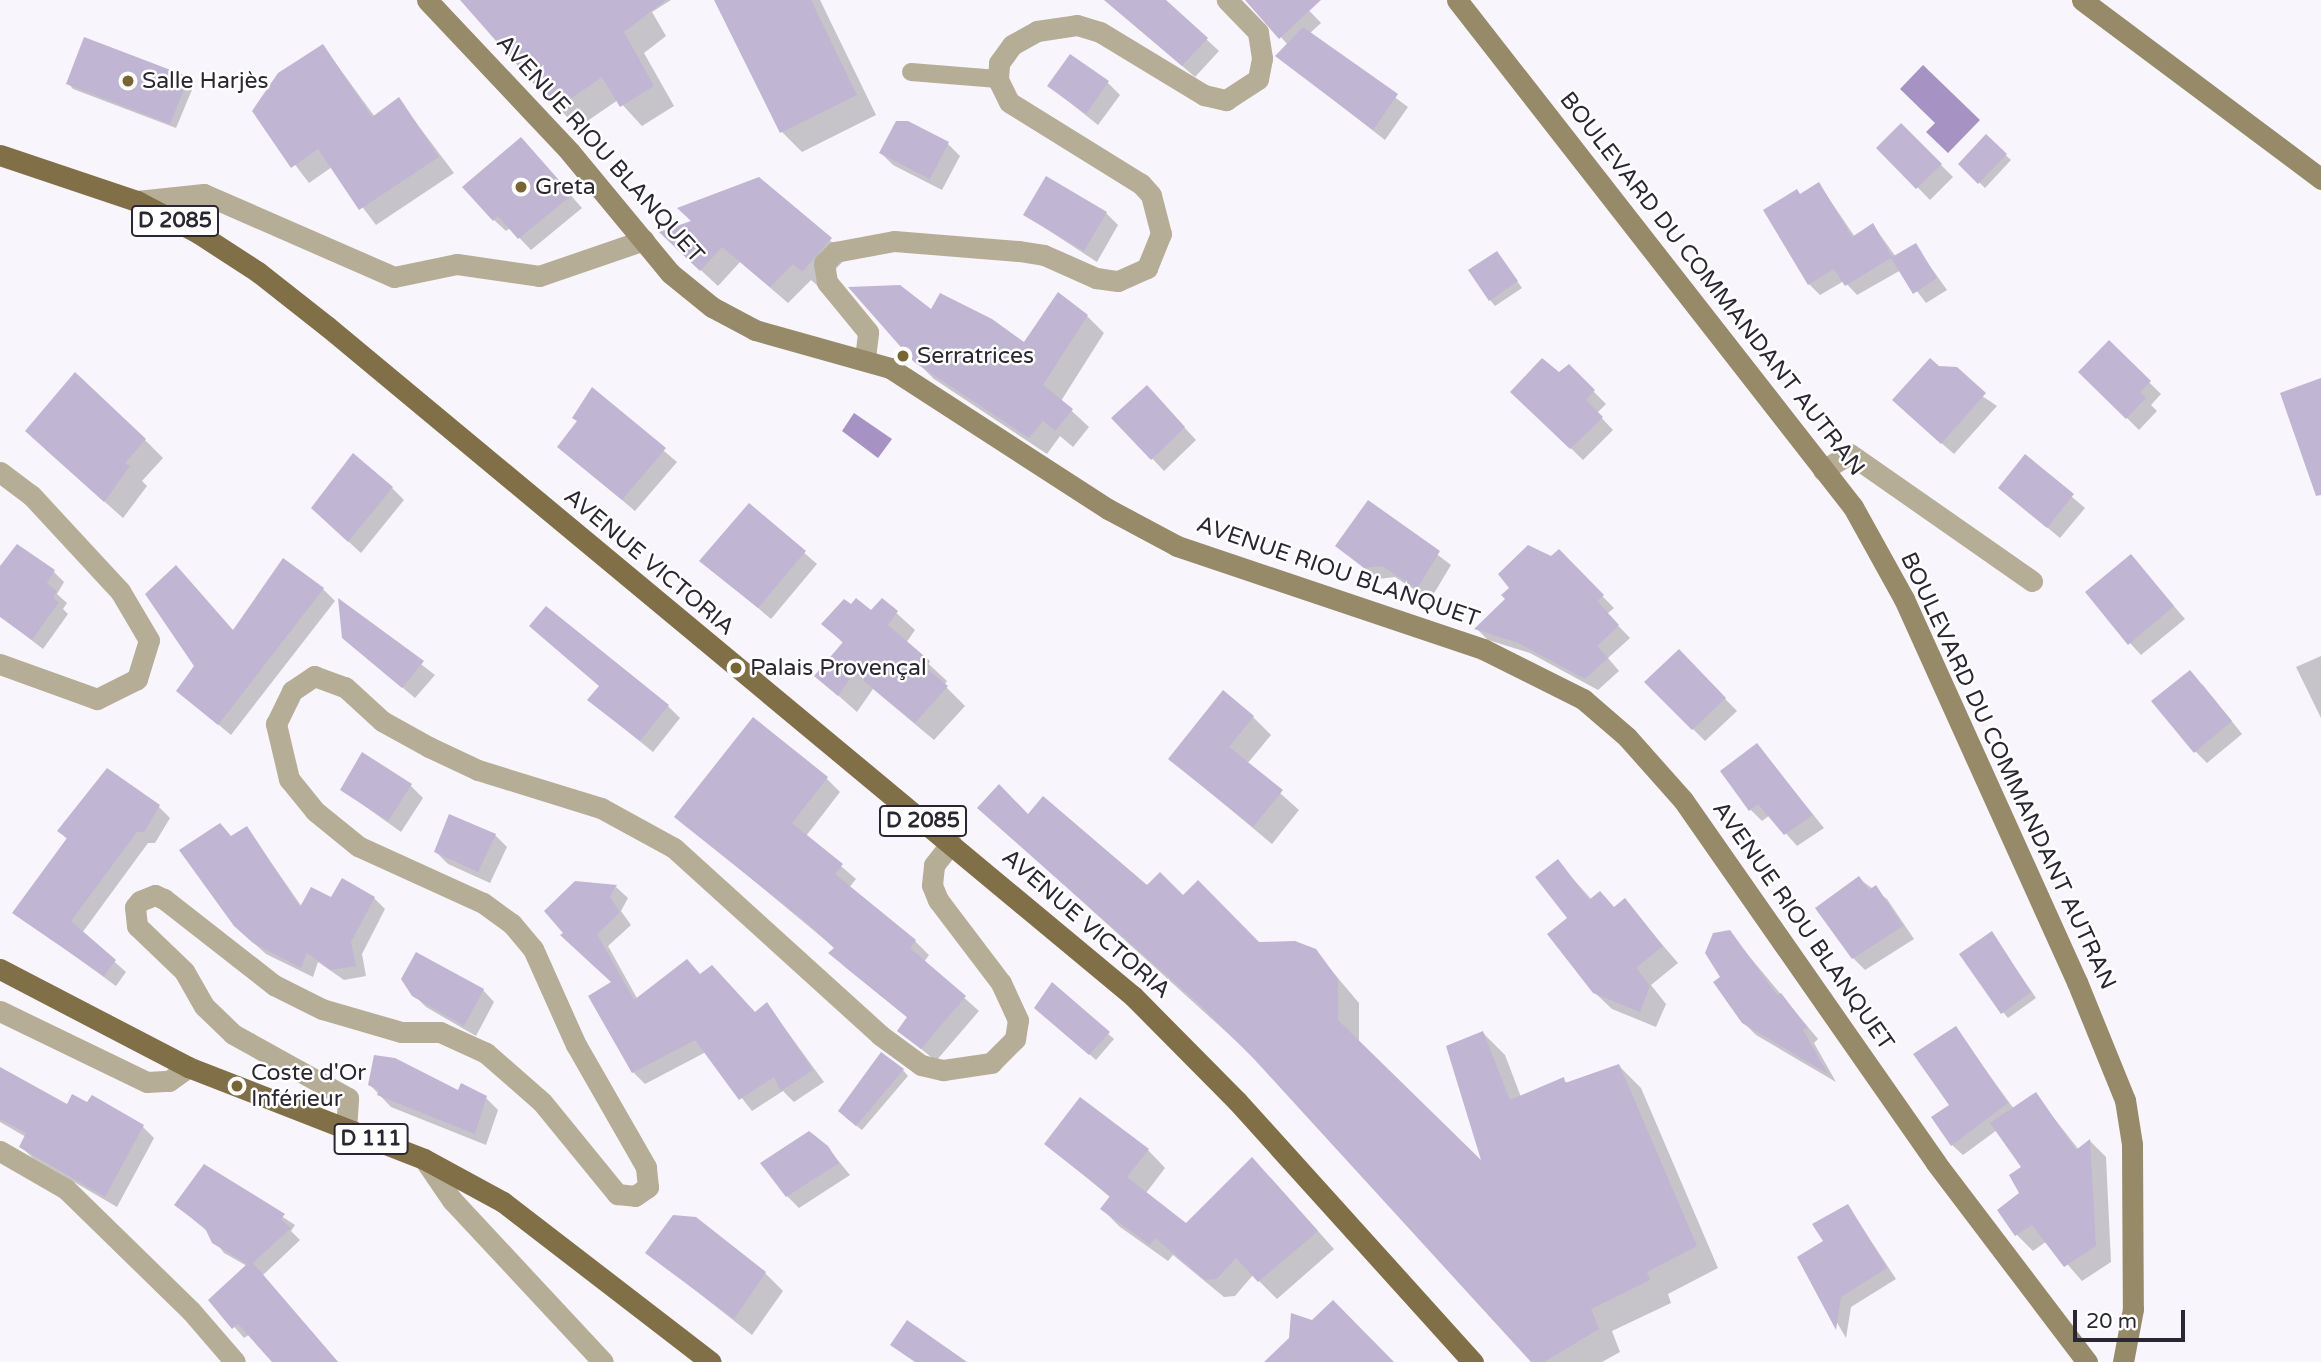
<!DOCTYPE html>
<meta charset="utf-8">
<style>
body{margin:0}
#map{position:relative;width:2321px;height:1362px;overflow:hidden;background:#f8f5fc;font-family:"Varela Round",sans-serif}
div>[style]{position:absolute}
[style*='--x']{left:calc(var(--x)*1px);top:calc(var(--y)*1px);width:calc(var(--w)*1px);rotate:calc(var(--a)*1deg)}
.water>*{inset:0;background:#a693c3}
.shadow>*{inset:0;background:#0003}
.building>*{inset:0;background:#c1b5d4}
.lane>*{height:18px;margin:-9px;padding:0 9px;transform-origin:9px;border-radius:9px;background:#b6ad97}
.street>*{height:21px;margin:-10.5px;padding:0 10.5px;transform-origin:10.5px;border-radius:10.5px;background:#b6ad97}
.secondary>*{height:21px;margin:-10.5px;padding:0 10.5px;transform-origin:10.5px;border-radius:10.5px;background:#978a69}
.primary>*{height:21px;margin:-10.5px;padding:0 10.5px;transform-origin:10.5px;border-radius:10.5px;background:#817047}
.dots>*{width:19px;height:19px;translate:-50% -50%;box-sizing:border-box;border:4px solid #fff;border-radius:50%}
span{translate:-50% -50%;white-space:nowrap;text-align:center;line-height:1.15;-webkit-text-stroke:5px #fff;paint-order:stroke}
.shield-label span{padding:2px 5px;background:#fff;border:2px solid;border-radius:5px;-webkit-text-stroke-width:0}
.shield-label{font-size:21px;color:#2b2732;font-weight:700}
.poi-label{font-size:23px;color:#2b2732}
.left{translate:0 -50%;text-align:left}
.street-label{font-size:23px;color:#2b2732}
.scale{position:absolute;left:2073px;top:1310px;width:112px;height:32px;box-sizing:border-box;border:4px solid #2b2732;border-top:0;padding-left:9px;font-size:21px;line-height:24px;white-space:nowrap;color:#2b2732;-webkit-text-stroke:5px #fff;paint-order:stroke}
</style>
<div id="map">
<div class="water">
<i style="clip-path:polygon(1923px 65px,1980px 120px,1948px 153px,1926px 132px,1935px 123px,1900px 89px)"></i>
<i style="clip-path:polygon(854px 413px,892px 439px,878px 458px,842px 431px)"></i>
</div>
<div class="shadow">
<i style="clip-path:polygon(462px 0,671px 0,652px 12px,666px 36px,644px 53px,674px 106px,642px 126px,618px 100px,577px 128px)"></i>
<i style="clip-path:polygon(717px 0,820px 0,876px 115px,802px 152px,782px 132px)"></i>
<i style="clip-path:polygon(1123px 0,1164px 0,1219px 51px,1195px 77px,1115px 8px)"></i>
<i style="clip-path:polygon(1255px 0,1299px 0,1321px 23px,1309px 34px,1408px 107px,1385px 140px,1277px 56px,1288px 45px,1251px 4px)"></i>
<i style="clip-path:polygon(85px 40px,188px 79px,194px 85px,176px 128px,73px 89px,68px 83px)"></i>
<i style="clip-path:polygon(323px 46px,375px 117px,399px 100px,454px 173px,376px 225px,332px 167px,309px 183px,254px 111px)"></i>
<i style="clip-path:polygon(1108px 83px,1120px 95px,1098px 125px,1049px 86px)"></i>
<i style="clip-path:polygon(1901px 125px,1953px 177px,1930px 200px,1879px 148px)"></i>
<i style="clip-path:polygon(1986px 137px,2011px 160px,1985px 188px,1960px 164px)"></i>
<i style="clip-path:polygon(521px 139px,582px 208px,531px 250px,510px 228px,506px 231px,494px 220px)"></i>
<i style="clip-path:polygon(948px 144px,960px 156px,942px 190px,893px 165px,881px 153px)"></i>
<i style="clip-path:polygon(759px 179px,848px 256px,819px 287px,811px 280px,788px 303px,740px 262px,718px 286px,678px 249px,693px 222px)"></i>
<i style="clip-path:polygon(1819px 184px,1855px 237px,1873px 225px,1896px 257px,1915px 245px,1947px 290px,1926px 303px,1901px 270px,1857px 295px,1844px 281px,1820px 295px,1809px 284px)"></i>
<i style="clip-path:polygon(1106px 213px,1118px 225px,1097px 262px,1025px 215px)"></i>
<i style="clip-path:polygon(1497px 253px,1522px 288px,1495px 306px,1490px 300px)"></i>
<i style="clip-path:polygon(1087px 316px,1104px 333px,1061px 401px,1089px 427px,1073px 447px,1060px 436px,1047px 454px,934px 379px,916px 361px,1024px 345px)"></i>
<i style="clip-path:polygon(2109px 343px,2161px 394px,2151px 405px,2157px 411px,2139px 430px,2081px 372px)"></i>
<i style="clip-path:polygon(1569px 367px,1606px 404px,1597px 413px,1613px 430px,1583px 460px,1513px 392px,1559px 375px)"></i>
<i style="clip-path:polygon(1939px 367px,1997px 406px,1954px 454px,1906px 412px)"></i>
<i style="clip-path:polygon(592px 390px,677px 462px,635px 511px,559px 447px,579px 422px)"></i>
<i style="clip-path:polygon(1158px 399px,1196px 440px,1164px 471px,1114px 418px)"></i>
<i style="clip-path:polygon(145px 440px,163px 458px,142px 481px,147px 486px,123px 518px,45px 449px)"></i>
<i style="clip-path:polygon(2025px 457px,2085px 508px,2060px 538px,2000px 488px)"></i>
<i style="clip-path:polygon(392px 488px,404px 500px,361px 553px,325px 520px)"></i>
<i style="clip-path:polygon(1368px 502px,1451px 565px,1430px 600px,1395px 577px,1378px 579px,1337px 546px)"></i>
<i style="clip-path:polygon(749px 505px,817px 564px,771px 619px,702px 561px)"></i>
<i style="clip-path:polygon(1559px 552px,1614px 608px,1607px 614px,1630px 638px,1608px 658px,1619px 671px,1598px 690px,1530px 653px,1488px 640px,1477px 629px)"></i>
<i style="clip-path:polygon(2131px 556px,2185px 619px,2141px 655px,2130px 643px)"></i>
<i style="clip-path:polygon(0 570px,54px 572px,64px 582px,57px 594px,67px 603px,63px 609px,68px 614px,43px 649px,0 616px)"></i>
<i style="clip-path:polygon(323px 589px,335px 601px,231px 735px,178px 691px,234px 632px)"></i>
<i style="clip-path:polygon(882px 600px,915px 630px,906px 643px,947px 681px,944px 685px,965px 706px,934px 740px,873px 689px,857px 712px,816px 676px,844px 644px,824px 624px,871px 613px)"></i>
<i style="clip-path:polygon(340px 602px,435px 675px,415px 698px,344px 638px)"></i>
<i style="clip-path:polygon(1679px 652px,1737px 711px,1705px 741px,1646px 682px)"></i>
<i style="clip-path:polygon(2321px 656px,2321px 718px,2296px 667px)"></i>
<i style="clip-path:polygon(2202px 684px,2242px 734px,2207px 763px,2195px 751px)"></i>
<i style="clip-path:polygon(589px 700px,668px 706px,680px 718px,653px 752px)"></i>
<i style="clip-path:polygon(1253px 717px,1271px 735px,1247px 764px,1299px 810px,1272px 844px,1170px 759px)"></i>
<i style="clip-path:polygon(1757px 745px,1824px 828px,1797px 846px,1770px 815px,1762px 821px,1750px 809px)"></i>
<i style="clip-path:polygon(826px 778px,840px 792px,806px 836px,856px 879px,849px 888px,915px 941px,929px 955px,924px 962px,979px 1011px,936px 1061px,899px 1031px,908px 1018px,845px 967px,831px 953px,836px 949px,677px 817px)"></i>
<i style="clip-path:polygon(411px 786px,423px 798px,401px 832px,342px 790px)"></i>
<i style="clip-path:polygon(158px 806px,170px 818px,155px 843px,148px 843px,82px 933px,126px 972px,116px 986px,14px 912px,68px 840px,59px 831px)"></i>
<i style="clip-path:polygon(979px 808px,1028px 816px,1147px 888px,1183px 898px,1259px 944px,1315px 951px,1359px 1003px,1359px 1043px,1484px 1167px,1483px 1033px,1505px 1055px,1521px 1097px,1563px 1079px,1568px 1084px,1619px 1066px,1641px 1088px,1718px 1268px,1668px 1294px,1671px 1303px,1612px 1331px,1620px 1352px,1602px 1362px,1533px 1362px,1256px 1059px)"></i>
<i style="clip-path:polygon(247px 828px,302px 907px,331px 899px,374px 898px,385px 909px,362px 954px,366px 976px,344px 980px,318px 962px,313px 977px,266px 954px,247px 937px)"></i>
<i style="clip-path:polygon(495px 835px,507px 847px,490px 883px,448px 864px,436px 852px)"></i>
<i style="clip-path:polygon(1558px 862px,1592px 900px,1615px 908px,1625px 901px,1678px 963px,1651px 985px,1666px 1004px,1656px 1027px,1612px 1009px,1594px 992px,1569px 918px)"></i>
<i style="clip-path:polygon(1858px 878px,1887px 899px,1914px 939px,1865px 970px,1853px 958px)"></i>
<i style="clip-path:polygon(616px 887px,628px 898px,621px 911px,631px 925px,608px 946px,638px 1000px,701px 976px,756px 1014px,767px 1004px,824px 1082px,794px 1102px,783px 1091px,752px 1111px,706px 1052px,645px 1084px,633px 1072px,613px 982px,575px 947px)"></i>
<i style="clip-path:polygon(1729px 932px,1818px 1039px,1814px 1043px,1836px 1082px,1756px 1035px,1743px 1022px,1722px 977px)"></i>
<i style="clip-path:polygon(1992px 934px,2036px 998px,2008px 1018px,2003px 1012px)"></i>
<i style="clip-path:polygon(1053px 985px,1114px 1039px,1096px 1060px,1042px 1013px)"></i>
<i style="clip-path:polygon(483px 990px,494px 1002px,476px 1036px,426px 1007px,413px 994px)"></i>
<i style="clip-path:polygon(1955px 1028px,2014px 1109px,2035px 1094px,2079px 1150px,2090px 1141px,2106px 1157px,2111px 1262px,2082px 1281px,2047px 1241px,2033px 1251px,2017px 1235px,2023px 1167px,1997px 1130px,1963px 1155px,1952px 1145px)"></i>
<i style="clip-path:polygon(0 1069px,68px 1107px,143px 1127px,154px 1138px,117px 1207px,33px 1158px,21px 1147px,26px 1137px,0 1122px)"></i>
<i style="clip-path:polygon(903px 1070px,908px 1076px,862px 1130px,845px 1117px)"></i>
<i style="clip-path:polygon(370px 1085px,486px 1098px,498px 1110px,486px 1145px,391px 1107px)"></i>
<i style="clip-path:polygon(1047px 1144px,1148px 1150px,1165px 1168px,1146px 1193px,1186px 1226px,1270px 1177px,1334px 1249px,1277px 1299px,1253px 1275px,1235px 1296px,1224px 1297px,1173px 1255px,1168px 1261px,1120px 1227px,1102px 1209px,1111px 1198px)"></i>
<i style="clip-path:polygon(827px 1147px,850px 1175px,799px 1208px,787px 1196px)"></i>
<i style="clip-path:polygon(205px 1166px,295px 1225px,291px 1231px,300px 1240px,263px 1275px,338px 1362px,275px 1362px,250px 1334px,244px 1338px,211px 1300px,247px 1266px,224px 1253px,208px 1232px,176px 1205px)"></i>
<i style="clip-path:polygon(1848px 1206px,1896px 1279px,1851px 1307px,1846px 1338px,1799px 1257px,1825px 1242px)"></i>
<i style="clip-path:polygon(648px 1253px,765px 1273px,783px 1291px,752px 1335px)"></i>
</div>
<div class="building">
<i style="clip-path:polygon(460px 0,666px 0,624px 32px,654px 86px,620px 107px,602px 77px,556px 109px)"></i>
<i style="clip-path:polygon(714px 0,811px 0,857px 95px,780px 133px)"></i>
<i style="clip-path:polygon(1104px 0,1166px 0,1208px 38px,1182px 66px)"></i>
<i style="clip-path:polygon(1245px 0,1321px 0,1279px 39px)"></i>
<i style="clip-path:polygon(1303px 27px,1398px 94px,1373px 130px,1275px 56px)"></i>
<i style="clip-path:polygon(84px 37px,189px 77px,170px 124px,66px 84px)"></i>
<i style="clip-path:polygon(323px 44px,372px 117px,399px 97px,439px 157px,359px 210px,318px 149px,291px 168px,252px 111px,278px 73px)"></i>
<i style="clip-path:polygon(1070px 54px,1109px 81px,1086px 114px,1047px 86px)"></i>
<i style="clip-path:polygon(896px 121px,908px 121px,949px 142px,930px 179px,879px 153px)"></i>
<i style="clip-path:polygon(1901px 123px,1942px 164px,1916px 189px,1876px 148px)"></i>
<i style="clip-path:polygon(1986px 134px,2007px 154px,1978px 184px,1958px 164px)"></i>
<i style="clip-path:polygon(521px 137px,572px 195px,518px 239px,498px 216px,493px 221px,462px 187px)"></i>
<i style="clip-path:polygon(1046px 176px,1107px 212px,1084px 251px,1023px 215px)"></i>
<i style="clip-path:polygon(759px 177px,832px 238px,802px 272px,793px 264px,770px 287px,722px 247px,700px 271px,659px 232px,691px 221px,677px 208px)"></i>
<i style="clip-path:polygon(1819px 182px,1852px 237px,1873px 223px,1892px 257px,1916px 243px,1937px 278px,1913px 294px,1891px 258px,1845px 286px,1834px 269px,1808px 285px,1763px 210px,1797px 189px,1800px 194px)"></i>
<i style="clip-path:polygon(1497px 251px,1518px 281px,1489px 301px,1468px 270px)"></i>
<i style="clip-path:polygon(900px 285px,931px 309px,940px 293px,992px 319px,1024px 342px,1058px 292px,1088px 315px,1043px 385px,1073px 409px,1055px 431px,1043px 421px,1029px 438px,914px 362px,848px 287px)"></i>
<i style="clip-path:polygon(2109px 340px,2151px 381px,2140px 392px,2146px 398px,2126px 419px,2078px 372px)"></i>
<i style="clip-path:polygon(1542px 358px,1559px 372px,1569px 364px,1595px 390px,1586px 400px,1603px 417px,1570px 449px,1510px 392px)"></i>
<i style="clip-path:polygon(1930px 358px,1939px 366px,1957px 367px,1986px 393px,1941px 444px,1892px 400px)"></i>
<i style="clip-path:polygon(75px 372px,146px 439px,125px 463px,130px 466px,104px 502px,25px 431px)"></i>
<i style="clip-path:polygon(2321px 378px,2321px 495px,2316px 496px,2280px 393px)"></i>
<i style="clip-path:polygon(1147px 385px,1185px 427px,1151px 460px,1111px 418px)"></i>
<i style="clip-path:polygon(592px 387px,666px 448px,622px 500px,557px 447px,577px 421px,572px 418px)"></i>
<i style="clip-path:polygon(353px 453px,393px 487px,348px 542px,311px 508px)"></i>
<i style="clip-path:polygon(2025px 454px,2074px 494px,2047px 528px,1998px 488px)"></i>
<i style="clip-path:polygon(1368px 500px,1440px 551px,1417px 589px,1382px 566px,1364px 568px,1335px 546px)"></i>
<i style="clip-path:polygon(749px 503px,806px 551px,758px 608px,699px 561px)"></i>
<i style="clip-path:polygon(17px 544px,55px 570px,47px 583px,57px 591px,53px 598px,59px 602px,32px 640px,0 617px,0 566px)"></i>
<i style="clip-path:polygon(1528px 545px,1551px 556px,1559px 549px,1604px 595px,1597px 601px,1619px 625px,1597px 646px,1608px 658px,1585px 679px,1516px 642px,1474px 629px,1505px 599px,1501px 595px,1509px 588px,1498px 574px)"></i>
<i style="clip-path:polygon(2131px 554px,2174px 606px,2128px 645px,2085px 592px)"></i>
<i style="clip-path:polygon(283px 558px,324px 588px,218px 725px,176px 691px,194px 666px,145px 594px,176px 565px,233px 630px)"></i>
<i style="clip-path:polygon(338px 598px,424px 661px,402px 688px,342px 638px)"></i>
<i style="clip-path:polygon(856px 598px,871px 610px,882px 598px,898px 611px,888px 625px,930px 661px,926px 668px,948px 686px,915px 723px,854px 673px,838px 696px,814px 676px,843px 642px,821px 624px,844px 599px,851px 604px)"></i>
<i style="clip-path:polygon(546px 606px,669px 705px,640px 741px,587px 700px,599px 686px,529px 626px)"></i>
<i style="clip-path:polygon(1679px 649px,1726px 698px,1692px 730px,1644px 682px)"></i>
<i style="clip-path:polygon(2190px 670px,2232px 721px,2194px 753px,2151px 701px)"></i>
<i style="clip-path:polygon(1223px 690px,1254px 716px,1229px 747px,1283px 790px,1253px 827px,1168px 759px)"></i>
<i style="clip-path:polygon(753px 717px,828px 777px,792px 823px,843px 864px,835px 874px,916px 940px,910px 948px,966px 996px,921px 1049px,897px 1031px,907px 1017px,828px 953px,834px 948px,807px 923px,674px 817px)"></i>
<i style="clip-path:polygon(1757px 743px,1813px 815px,1784px 835px,1758px 804px,1749px 811px,1720px 771px)"></i>
<i style="clip-path:polygon(362px 752px,412px 784px,388px 821px,340px 790px)"></i>
<i style="clip-path:polygon(107px 768px,160px 805px,144px 832px,137px 832px,71px 921px,116px 960px,104px 976px,12px 913px,67px 838px,57px 831px)"></i>
<i style="clip-path:polygon(999px 784px,1028px 814px,1043px 796px,1147px 885px,1160px 872px,1183px 895px,1198px 880px,1259px 942px,1295px 941px,1316px 949px,1338px 979px,1338px 1020px,1481px 1160px,1446px 1046px,1483px 1031px,1510px 1100px,1564px 1077px,1565px 1083px,1619px 1064px,1697px 1246px,1647px 1272px,1650px 1280px,1591px 1309px,1599px 1329px,1544px 1362px,1531px 1362px,1254px 1059px,1200px 1005px,977px 808px)"></i>
<i style="clip-path:polygon(449px 814px,496px 834px,478px 872px,434px 852px)"></i>
<i style="clip-path:polygon(220px 823px,231px 836px,247px 826px,300px 907px,311px 887px,331px 897px,342px 878px,375px 897px,351px 942px,356px 966px,331px 970px,307px 953px,301px 968px,253px 943px,234px 926px,179px 850px)"></i>
<i style="clip-path:polygon(1558px 859px,1589px 900px,1600px 891px,1614px 907px,1625px 898px,1663px 946px,1636px 968px,1650px 986px,1640px 1012px,1593px 993px,1547px 934px,1567px 918px,1535px 877px)"></i>
<i style="clip-path:polygon(1859px 876px,1869px 890px,1876px 885px,1903px 926px,1852px 959px,1815px 908px)"></i>
<i style="clip-path:polygon(575px 881px,617px 885px,610px 897px,620px 912px,597px 934px,634px 1000px,687px 959px,700px 974px,712px 965px,755px 1012px,767px 1002px,813px 1070px,781px 1091px,774px 1077px,739px 1100px,695px 1040px,632px 1073px,588px 996px,611px 982px,560px 935px,563px 933px,544px 911px)"></i>
<i style="clip-path:polygon(1730px 930px,1777px 995px,1781px 993px,1807px 1027px,1803px 1030px,1828px 1074px,1742px 1023px,1713px 982px,1720px 977px,1705px 953px,1713px 933px)"></i>
<i style="clip-path:polygon(1992px 931px,2031px 992px,2001px 1014px,1959px 954px)"></i>
<i style="clip-path:polygon(416px 952px,484px 989px,464px 1026px,412px 996px,401px 979px)"></i>
<i style="clip-path:polygon(1052px 982px,1110px 1032px,1089px 1055px,1034px 1008px)"></i>
<i style="clip-path:polygon(1956px 1026px,2008px 1103px,1951px 1146px,1931px 1117px,1949px 1105px,1913px 1054px)"></i>
<i style="clip-path:polygon(881px 1052px,904px 1069px,856px 1126px,838px 1111px)"></i>
<i style="clip-path:polygon(374px 1055px,395px 1058px,458px 1090px,461px 1083px,487px 1096px,475px 1134px,377px 1095px,379px 1090px,368px 1085px)"></i>
<i style="clip-path:polygon(0 1067px,67px 1104px,72px 1094px,87px 1102px,92px 1095px,144px 1125px,105px 1197px,19px 1147px,26px 1133px,0 1119px)"></i>
<i style="clip-path:polygon(2036px 1092px,2076px 1150px,2090px 1139px,2096px 1246px,2064px 1267px,2032px 1225px,2015px 1236px,1997px 1210px,2019px 1193px,2009px 1175px,2021px 1167px,1990px 1123px)"></i>
<i style="clip-path:polygon(1080px 1097px,1149px 1149px,1127px 1177px,1186px 1223px,1252px 1157px,1318px 1231px,1258px 1282px,1236px 1258px,1217px 1279px,1205px 1280px,1155px 1238px,1150px 1245px,1100px 1209px,1110px 1196px,1044px 1144px)"></i>
<i style="clip-path:polygon(809px 1131px,828px 1146px,839px 1163px,786px 1197px,760px 1163px)"></i>
<i style="clip-path:polygon(204px 1164px,285px 1214px,281px 1219px,291px 1228px,253px 1263px,338px 1362px,272px 1362px,238px 1324px,232px 1329px,208px 1300px,247px 1264px,212px 1243px,205px 1228px,174px 1205px)"></i>
<i style="clip-path:polygon(1848px 1204px,1887px 1268px,1841px 1297px,1836px 1330px,1797px 1257px,1823px 1241px,1812px 1224px)"></i>
<i style="clip-path:polygon(673px 1215px,696px 1217px,766px 1272px,734px 1319px,645px 1253px)"></i>
<i style="clip-path:polygon(1333px 1300px,1394px 1362px,1264px 1362px,1289px 1338px,1291px 1313px,1312px 1320px)"></i>
<i style="clip-path:polygon(907px 1320px,967px 1362px,915px 1362px,890px 1345px)"></i>
</div>
<div class="lane">
<i style="--x:911;--y:72;--w:87;--a:4.6"></i>
</div>
<div class="street">
<i style="--x:137;--y:201;--w:67;--a:-6"></i>
<i style="--x:204;--y:194;--w:207;--a:23.6"></i>
<i style="--x:394;--y:277;--w:64;--a:-11.7"></i>
<i style="--x:457;--y:264;--w:83;--a:8.3"></i>
<i style="--x:539;--y:276;--w:111;--a:-18.9"></i>
<i style="--x:865;--y:358;--w:26;--a:-83"></i>
<i style="--x:868;--y:332;--w:65;--a:-129.4"></i>
<i style="--x:827;--y:282;--w:19;--a:-99"></i>
<i style="--x:824;--y:263;--w:16;--a:-45"></i>
<i style="--x:835;--y:252;--w:60;--a:-10.6"></i>
<i style="--x:894;--y:241;--w:125;--a:4.6"></i>
<i style="--x:1019;--y:251;--w:25;--a:9"></i>
<i style="--x:1044;--y:255;--w:57;--a:23.9"></i>
<i style="--x:1096;--y:278;--w:22;--a:8"></i>
<i style="--x:1118;--y:281;--w:32;--a:-24"></i>
<i style="--x:1147;--y:268;--w:37;--a:-68"></i>
<i style="--x:1161;--y:234;--w:40;--a:-104.4"></i>
<i style="--x:1151;--y:195;--w:15;--a:-132"></i>
<i style="--x:1141;--y:184;--w:155;--a:-148.2"></i>
<i style="--x:1009;--y:102;--w:25;--a:-116"></i>
<i style="--x:998;--y:79;--w:16;--a:-86"></i>
<i style="--x:999;--y:63;--w:22;--a:-54"></i>
<i style="--x:1012;--y:45;--w:29;--a:-29"></i>
<i style="--x:1037;--y:31;--w:40;--a:-8.5"></i>
<i style="--x:1077;--y:25;--w:24;--a:17"></i>
<i style="--x:1100;--y:32;--w:122;--a:31.2"></i>
<i style="--x:1204;--y:95;--w:23;--a:13"></i>
<i style="--x:1226;--y:100;--w:38;--a:-33"></i>
<i style="--x:1258;--y:79;--w:21;--a:-79"></i>
<i style="--x:1262;--y:58;--w:26;--a:-99"></i>
<i style="--x:1258;--y:32;--w:45;--a:-134.1"></i>
<i style="--x:1823;--y:470;--w:31;--a:-31"></i>
<i style="--x:1850;--y:454;--w:222;--a:34.9"></i>
<i style="--x:0;--y:472;--w:39;--a:37"></i>
<i style="--x:31;--y:495;--w:131;--a:47.2"></i>
<i style="--x:120;--y:591;--w:57;--a:59.4"></i>
<i style="--x:149;--y:640;--w:41;--a:107.1"></i>
<i style="--x:137;--y:679;--w:45;--a:153.4"></i>
<i style="--x:97;--y:699;--w:103;--a:-160.2"></i>
<i style="--x:0;--y:1011;--w:163;--a:25.8"></i>
<i style="--x:147;--y:1082;--w:22;--a:-3"></i>
<i style="--x:169;--y:1081;--w:24;--a:-36"></i>
<i style="--x:346;--y:1129;--w:31;--a:-86"></i>
<i style="--x:348;--y:1098;--w:132;--a:-150.9"></i>
<i style="--x:233;--y:1034;--w:40;--a:-136"></i>
<i style="--x:204;--y:1006;--w:40;--a:-119.7"></i>
<i style="--x:184;--y:971;--w:65;--a:-136.2"></i>
<i style="--x:137;--y:926;--w:19;--a:-96"></i>
<i style="--x:135;--y:907;--w:8;--a:-50"></i>
<i style="--x:140;--y:901;--w:16;--a:-22"></i>
<i style="--x:155;--y:895;--w:10;--a:24"></i>
<i style="--x:164;--y:899;--w:140;--a:38"></i>
<i style="--x:274;--y:985;--w:54;--a:26.6"></i>
<i style="--x:322;--y:1009;--w:82;--a:16.2"></i>
<i style="--x:401;--y:1032;--w:39;--a:0"></i>
<i style="--x:440;--y:1032;--w:51;--a:24.5"></i>
<i style="--x:486;--y:1053;--w:74;--a:41.2"></i>
<i style="--x:542;--y:1102;--w:119;--a:50.8"></i>
<i style="--x:617;--y:1194;--w:18;--a:6"></i>
<i style="--x:635;--y:1196;--w:16;--a:-35"></i>
<i style="--x:648;--y:1187;--w:20;--a:-96"></i>
<i style="--x:646;--y:1167;--w:141;--a:-119.8"></i>
<i style="--x:576;--y:1045;--w:105;--a:-114.1"></i>
<i style="--x:533;--y:949;--w:33;--a:-130"></i>
<i style="--x:512;--y:924;--w:36;--a:-144"></i>
<i style="--x:483;--y:903;--w:137;--a:-155.5"></i>
<i style="--x:358;--y:846;--w:55;--a:-140.9"></i>
<i style="--x:315;--y:811;--w:41;--a:-129.1"></i>
<i style="--x:289;--y:779;--w:57;--a:-103.3"></i>
<i style="--x:276;--y:724;--w:37;--a:-64"></i>
<i style="--x:292;--y:691;--w:27;--a:-34"></i>
<i style="--x:314;--y:676;--w:33;--a:20"></i>
<i style="--x:345;--y:687;--w:50;--a:42.6"></i>
<i style="--x:382;--y:721;--w:54;--a:29"></i>
<i style="--x:429;--y:747;--w:54;--a:25.1"></i>
<i style="--x:478;--y:770;--w:129;--a:17.2"></i>
<i style="--x:601;--y:808;--w:83;--a:28.7"></i>
<i style="--x:674;--y:848;--w:278;--a:42.2"></i>
<i style="--x:880;--y:1035;--w:51;--a:36.2"></i>
<i style="--x:921;--y:1065;--w:23;--a:13"></i>
<i style="--x:943;--y:1070;--w:49;--a:-8.3"></i>
<i style="--x:991;--y:1063;--w:34;--a:-45"></i>
<i style="--x:1015;--y:1039;--w:19;--a:-81"></i>
<i style="--x:1018;--y:1020;--w:41;--a:-114.7"></i>
<i style="--x:1001;--y:983;--w:104;--a:-127.2"></i>
<i style="--x:938;--y:900;--w:16;--a:-112"></i>
<i style="--x:932;--y:885;--w:20;--a:-84"></i>
<i style="--x:934;--y:865;--w:28;--a:-52"></i>
<i style="--x:0;--y:1151;--w:76;--a:29.9"></i>
<i style="--x:66;--y:1189;--w:175;--a:44.3"></i>
<i style="--x:191;--y:1311;--w:67;--a:49.2"></i>
<i style="--x:424;--y:1159;--w:50;--a:55.7"></i>
<i style="--x:452;--y:1200;--w:221;--a:47"></i>
</div>
<div class="secondary">
<i style="--x:427;--y:0;--w:209;--a:46.7"></i>
<i style="--x:570;--y:152;--w:157;--a:50.4"></i>
<i style="--x:670;--y:273;--w:54;--a:39"></i>
<i style="--x:712;--y:307;--w:49;--a:28.1"></i>
<i style="--x:755;--y:330;--w:140;--a:15.7"></i>
<i style="--x:890;--y:368;--w:260;--a:32.9"></i>
<i style="--x:1108;--y:509;--w:78;--a:28.2"></i>
<i style="--x:1177;--y:546;--w:323;--a:18.6"></i>
<i style="--x:1483;--y:649;--w:112;--a:26.6"></i>
<i style="--x:1583;--y:699;--w:58;--a:40.8"></i>
<i style="--x:1627;--y:737;--w:84;--a:48.4"></i>
<i style="--x:1683;--y:800;--w:442;--a:55.1"></i>
<i style="--x:1936;--y:1163;--w:250;--a:52.8"></i>
<i style="--x:1457;--y:0;--w:643;--a:52.01"></i>
<i style="--x:1853;--y:507;--w:105;--a:61"></i>
<i style="--x:1904;--y:599;--w:420;--a:65.7"></i>
<i style="--x:2077;--y:982;--w:127;--a:67.9"></i>
<i style="--x:2125;--y:1100;--w:45;--a:81"></i>
<i style="--x:2132;--y:1144;--w:165;--a:89.7"></i>
<i style="--x:2133;--y:1309;--w:54;--a:100.7"></i>
<i style="--x:2082;--y:0;--w:299;--a:36.8"></i>
</div>
<div class="primary">
<i style="--x:0;--y:155;--w:145;--a:18.6"></i>
<i style="--x:137;--y:201;--w:69;--a:27.7"></i>
<i style="--x:198;--y:233;--w:72;--a:33"></i>
<i style="--x:258;--y:272;--w:89;--a:38.2"></i>
<i style="--x:328;--y:327;--w:1047;--a:39.73"></i>
<i style="--x:1133;--y:996;--w:148;--a:45.3"></i>
<i style="--x:1237;--y:1101;--w:352;--a:47.9"></i>
<i style="--x:0;--y:969;--w:212;--a:27.5"></i>
<i style="--x:188;--y:1067;--w:253;--a:21.3"></i>
<i style="--x:424;--y:1159;--w:90;--a:28.6"></i>
<i style="--x:503;--y:1202;--w:262;--a:37.6"></i>
</div>
<div class="dots">
<i style="left:128px;top:81px;background:#786534"></i>
<i style="left:521px;top:187px;background:#786534"></i>
<i style="left:903px;top:356px;background:#786534"></i>
<i style="left:736px;top:668px;background:#786534"></i>
<i style="left:237px;top:1086px;background:#786534"></i>
</div>
<div class="shield-label">
<span style="left:175px;top:221px">D 2085</span>
<span style="left:923px;top:821px">D 2085</span>
<span style="left:371px;top:1139px">D 111</span>
</div>
<div class="poi-label">
<span class="left" style="left:142px;top:81px">Salle Harjès</span>
<span class="left" style="left:535px;top:187px">Greta</span>
<span class="left" style="left:917px;top:356px">Serratrices</span>
<span class="left" style="left:750px;top:668px">Palais Provençal</span>
<span class="left" style="left:251px;top:1086px">Coste d'Or<br>Inférieur</span>
</div>
<div class="street-label">
<span style="left:600px;top:149px;rotate:48deg">AVENUE RIOU BLANQUET</span>
<span style="left:1712px;top:284px;rotate:52deg">BOULEVARD DU COMMANDANT AUTRAN</span>
<span style="left:649px;top:562px;rotate:40deg">AVENUE VICTORIA</span>
<span style="left:1338px;top:572px;rotate:19deg">AVENUE RIOU BLANQUET</span>
<span style="left:2008px;top:771px;rotate:65deg">BOULEVARD DU COMMANDANT AUTRAN</span>
<span style="left:1086px;top:924px;rotate:41deg">AVENUE VICTORIA</span>
<span style="left:1803px;top:926px;rotate:55deg">AVENUE RIOU BLANQUET</span>
</div>
<div class="scale">20 m</div>
</div>
